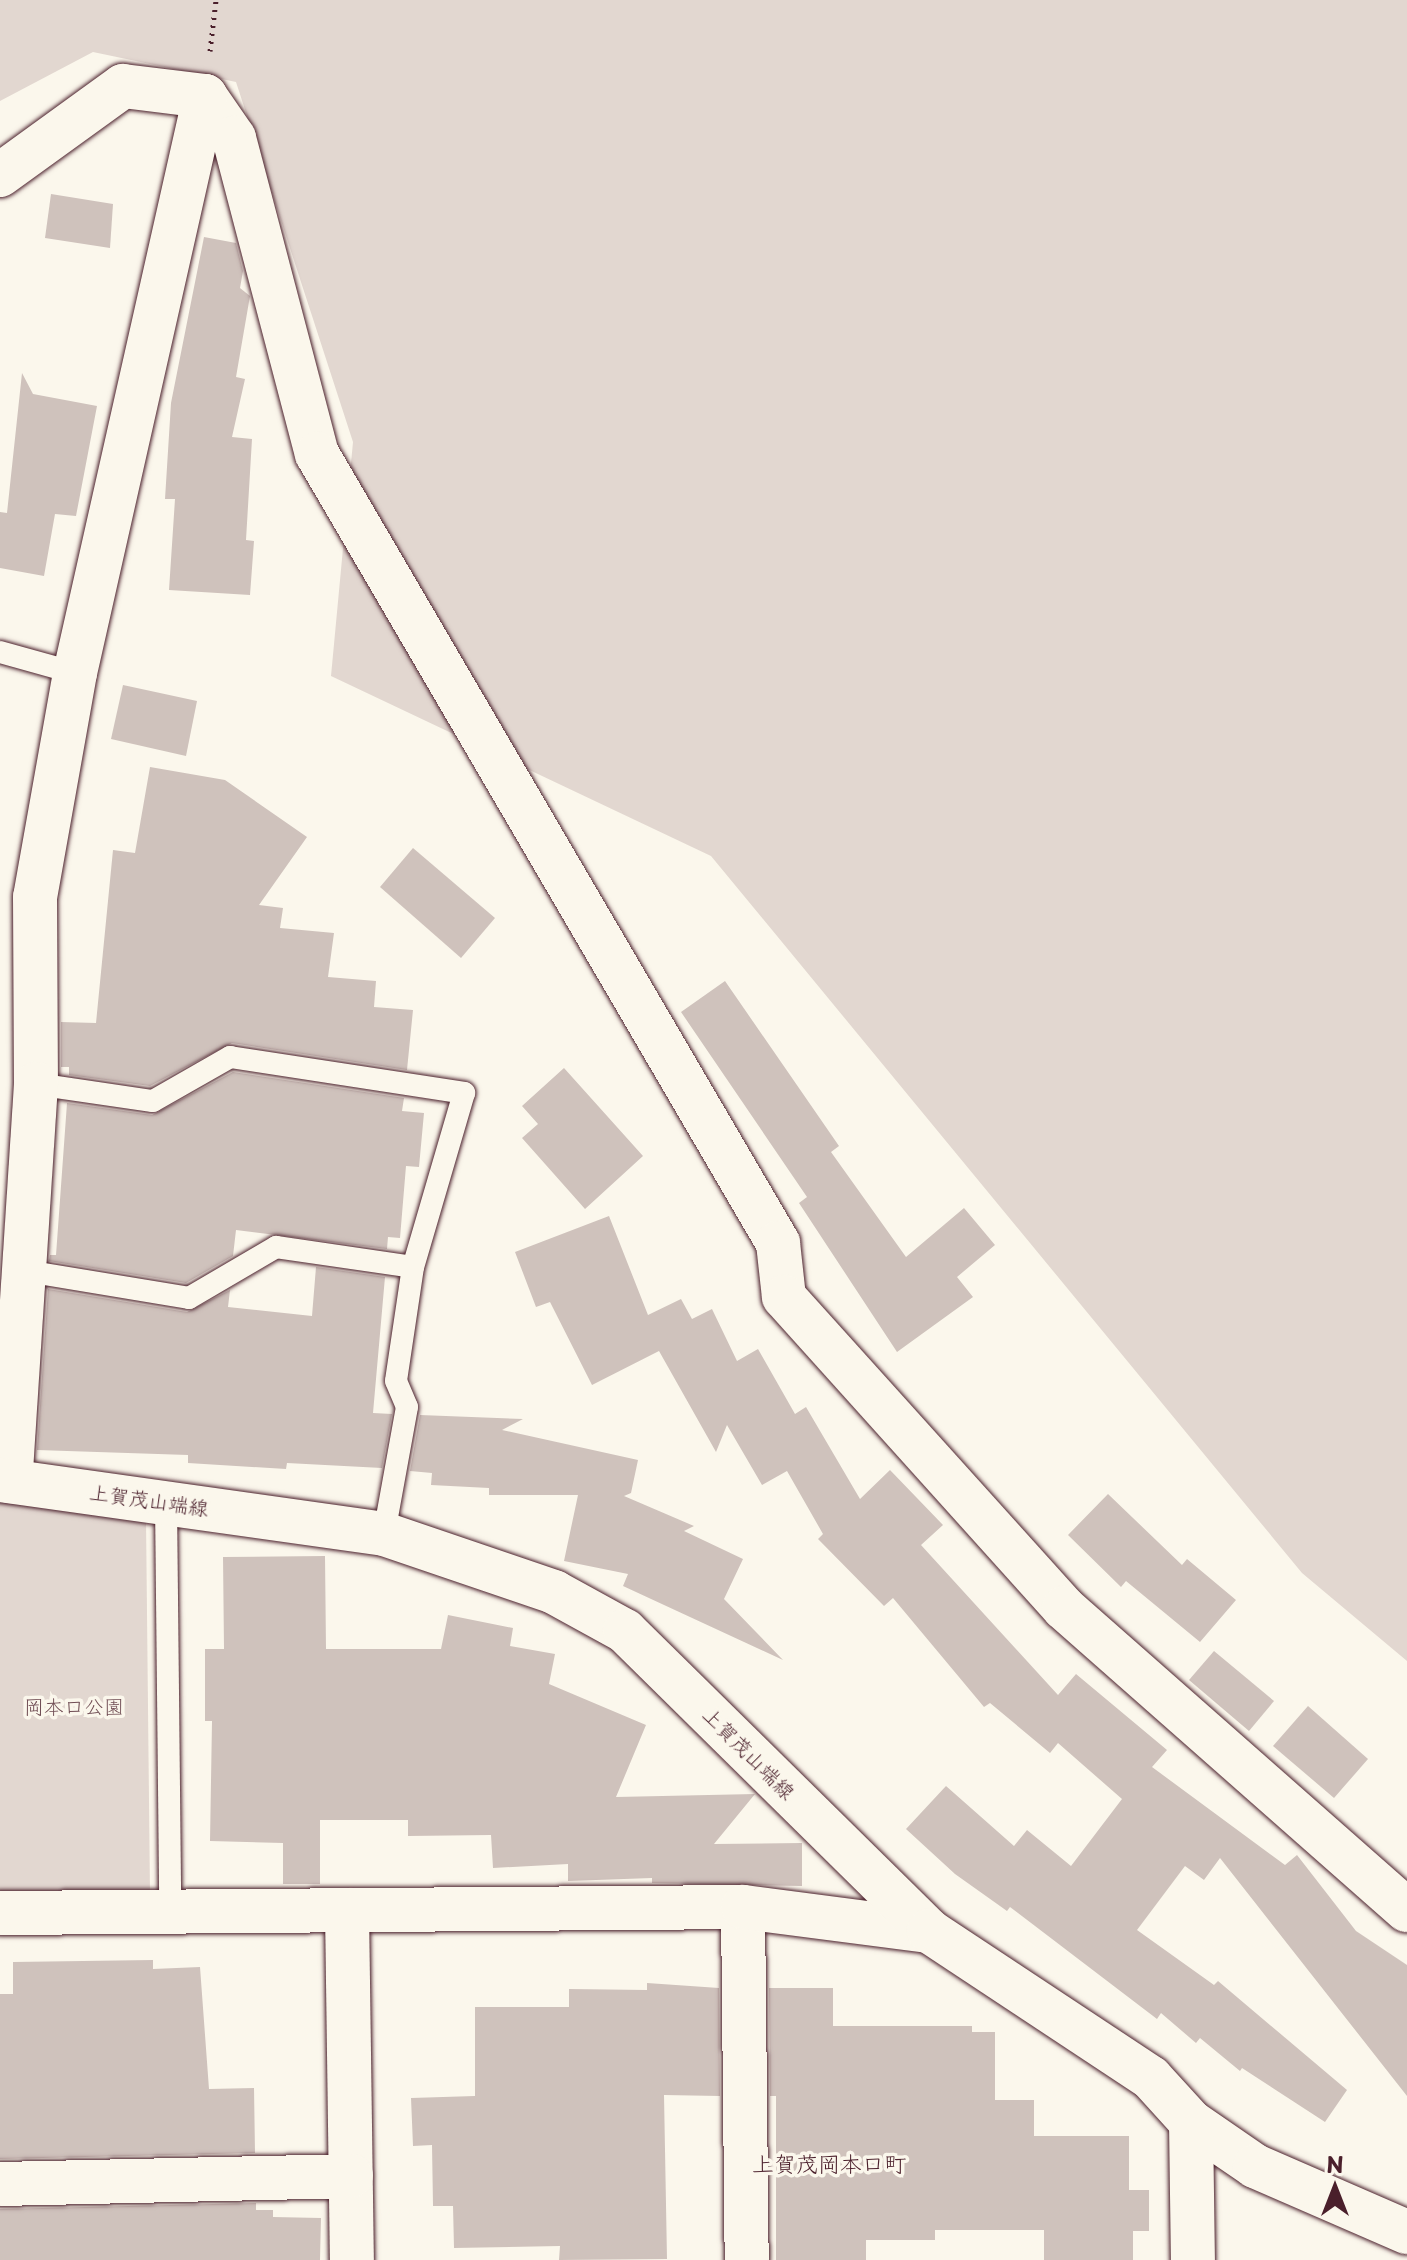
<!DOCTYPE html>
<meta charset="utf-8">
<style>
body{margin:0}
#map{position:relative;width:1407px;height:2260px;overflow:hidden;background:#fbf7ec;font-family:"Playpen Sans","Klee One",sans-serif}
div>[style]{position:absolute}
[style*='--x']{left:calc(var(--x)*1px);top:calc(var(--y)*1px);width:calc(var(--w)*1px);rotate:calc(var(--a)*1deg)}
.green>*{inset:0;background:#e2d7d0}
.building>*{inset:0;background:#cfc2bc}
.path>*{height:5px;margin-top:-2.5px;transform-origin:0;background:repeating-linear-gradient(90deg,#4a1f2b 0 2px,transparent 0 8px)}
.roads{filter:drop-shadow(0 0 2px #4a1f2b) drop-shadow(0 0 2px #4a1f2b)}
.lane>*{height:22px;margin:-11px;padding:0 11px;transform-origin:11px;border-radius:11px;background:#fbf7ec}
.street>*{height:44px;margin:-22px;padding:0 22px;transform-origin:22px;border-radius:22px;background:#fbf7ec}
.secondary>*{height:44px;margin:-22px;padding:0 22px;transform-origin:22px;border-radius:22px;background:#fbf7ec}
span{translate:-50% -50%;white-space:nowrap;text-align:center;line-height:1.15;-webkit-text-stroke:7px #fbf7ec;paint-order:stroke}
.street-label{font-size:20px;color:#4a1f2b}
.park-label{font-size:20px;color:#704d54}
.neighbourhood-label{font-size:22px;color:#4a1f2b}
.north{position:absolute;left:1295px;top:2148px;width:80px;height:80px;-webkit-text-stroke:6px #fbf7ec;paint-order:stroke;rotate:0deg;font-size:22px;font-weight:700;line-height:32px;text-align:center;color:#4a1f2b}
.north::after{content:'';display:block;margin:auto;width:28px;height:36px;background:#4a1f2b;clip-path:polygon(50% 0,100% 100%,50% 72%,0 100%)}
</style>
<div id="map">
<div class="green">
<i style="clip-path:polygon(0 0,1407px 0,1407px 1661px,1302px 1573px,711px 856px,331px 676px,353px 442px,236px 82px,93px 52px,0 101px)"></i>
<i style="clip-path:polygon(0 1499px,146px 1517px,150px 1895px,0 1895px)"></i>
</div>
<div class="building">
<i style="clip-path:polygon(51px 194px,113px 204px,110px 248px,45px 238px)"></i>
<i style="clip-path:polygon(204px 237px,236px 243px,243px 271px,240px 288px,250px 296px,236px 377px,245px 379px,232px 437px,252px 439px,246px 540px,254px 541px,250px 595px,169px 590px,175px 499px,165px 499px,171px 403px)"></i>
<i style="clip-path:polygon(22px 373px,33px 394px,97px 406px,76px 516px,55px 514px,44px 576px,0 568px,0 512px,7px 513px)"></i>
<i style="clip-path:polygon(123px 685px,197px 701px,186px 756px,111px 739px)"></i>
<i style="clip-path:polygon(150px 767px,225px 780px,307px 837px,259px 905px,283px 908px,280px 928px,334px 933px,328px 977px,376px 981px,374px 1007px,413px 1010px,407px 1070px,232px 1043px,150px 1086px,69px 1075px,69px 1067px,61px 1067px,61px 1022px,96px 1023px,113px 850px,135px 853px)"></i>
<i style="clip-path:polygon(413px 848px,495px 918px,461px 958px,380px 887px)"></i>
<i style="clip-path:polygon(725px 981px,839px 1146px,831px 1152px,906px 1257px,964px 1208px,995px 1245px,957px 1277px,973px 1297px,897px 1352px,799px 1203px,807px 1197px,681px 1012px)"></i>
<i style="clip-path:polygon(564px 1068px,643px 1156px,585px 1209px,522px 1138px,538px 1124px,522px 1106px)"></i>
<i style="clip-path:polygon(233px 1072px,404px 1098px,402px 1111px,424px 1113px,419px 1167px,406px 1166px,400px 1238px,388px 1237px,387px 1249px,236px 1230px,233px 1256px,186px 1283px,49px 1261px,50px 1255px,56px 1255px,67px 1103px,152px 1115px)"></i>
<i style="clip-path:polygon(609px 1216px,648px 1315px,681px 1299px,692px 1319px,712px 1309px,737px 1361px,758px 1349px,795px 1414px,806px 1407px,860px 1499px,890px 1470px,943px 1525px,921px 1545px,1058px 1695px,1076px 1674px,1167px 1750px,1152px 1767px,1285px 1865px,1297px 1855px,1356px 1931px,1407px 1965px,1407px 2096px,1220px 1858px,1204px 1880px,1185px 1866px,1137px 1930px,1214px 1985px,1218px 1981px,1347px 2090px,1325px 2122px,1242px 2068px,1240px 2071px,1200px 2038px,1196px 2043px,1161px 2013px,1157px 2019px,1010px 1907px,1007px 1911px,955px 1874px,906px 1829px,946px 1786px,1014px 1846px,1027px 1830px,1071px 1866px,1122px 1799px,1058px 1743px,1050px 1753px,990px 1703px,984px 1707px,893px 1598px,884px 1606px,818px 1539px,823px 1534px,787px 1471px,762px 1485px,727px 1425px,716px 1452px,659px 1351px,592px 1385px,550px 1302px,536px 1307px,515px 1252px)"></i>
<i style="clip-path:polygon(316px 1267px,385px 1277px,373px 1413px,392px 1414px,382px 1468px,287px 1463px,286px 1469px,188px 1463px,188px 1455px,37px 1450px,48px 1289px,187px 1312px,230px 1290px,228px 1307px,312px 1316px)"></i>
<i style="clip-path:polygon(420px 1415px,523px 1419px,502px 1430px,638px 1460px,631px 1493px,624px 1496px,694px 1526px,684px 1531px,743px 1559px,724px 1599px,783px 1660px,623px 1586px,628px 1574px,564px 1561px,578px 1495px,489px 1495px,489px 1488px,431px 1485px,432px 1473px,410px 1471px)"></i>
<i style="clip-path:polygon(1108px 1494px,1182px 1565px,1187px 1559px,1236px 1600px,1200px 1642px,1126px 1581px,1121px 1587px,1068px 1535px)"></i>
<i style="clip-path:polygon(325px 1556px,326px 1649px,441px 1649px,448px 1615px,513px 1628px,510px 1646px,555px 1654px,549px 1684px,646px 1725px,616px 1797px,755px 1794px,714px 1844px,802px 1843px,802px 1886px,652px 1883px,652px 1878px,568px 1881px,568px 1864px,493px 1868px,491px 1835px,408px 1836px,408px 1820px,320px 1820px,320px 1884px,283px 1884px,283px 1843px,210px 1841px,212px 1721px,205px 1721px,205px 1649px,224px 1649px,223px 1557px)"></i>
<i style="clip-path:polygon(1214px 1651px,1274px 1701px,1249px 1731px,1189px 1680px)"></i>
<i style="clip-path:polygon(1308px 1706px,1368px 1759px,1334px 1798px,1273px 1746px)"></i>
<i style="clip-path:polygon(153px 1960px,153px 1969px,200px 1967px,209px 2089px,254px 2088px,255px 2153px,0 2159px,0 1994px,13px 1994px,13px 1962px)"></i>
<i style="clip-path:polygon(647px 1983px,719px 1988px,720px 2096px,664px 2095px,667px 2259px,559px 2260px,560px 2246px,454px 2248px,453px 2206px,433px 2206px,432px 2145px,413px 2146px,411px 2098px,475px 2096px,475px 2007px,569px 2007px,569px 1989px,647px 1990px)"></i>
<i style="clip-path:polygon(769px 1988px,833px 1988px,833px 2026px,972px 2026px,972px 2032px,995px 2032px,995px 2100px,1034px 2100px,1034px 2136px,1129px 2136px,1129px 2190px,1149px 2190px,1149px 2231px,1133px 2231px,1133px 2260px,1044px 2260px,1044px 2230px,935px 2230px,935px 2240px,866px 2240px,866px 2260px,776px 2260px,776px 2096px,770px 2096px)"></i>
<i style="clip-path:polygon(256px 2203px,256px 2210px,273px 2210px,273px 2217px,321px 2218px,320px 2260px,0 2260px,0 2209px)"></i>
</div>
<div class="path">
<i style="--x:210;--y:51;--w:51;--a:-83.3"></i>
</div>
<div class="roads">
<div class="lane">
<i style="--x:0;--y:652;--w:78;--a:15.6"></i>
<i style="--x:36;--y:1084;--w:118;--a:8.3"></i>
<i style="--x:153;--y:1101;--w:89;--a:-29.7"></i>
<i style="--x:230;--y:1057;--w:237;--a:8.7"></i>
<i style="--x:464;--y:1093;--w:181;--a:106.3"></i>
<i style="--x:413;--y:1267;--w:115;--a:98.5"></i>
<i style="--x:396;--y:1381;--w:28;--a:67"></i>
<i style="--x:407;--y:1407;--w:129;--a:100.3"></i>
<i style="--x:26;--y:1271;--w:165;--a:9.4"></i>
<i style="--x:189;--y:1298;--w:101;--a:-30.4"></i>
<i style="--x:276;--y:1247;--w:138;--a:8.3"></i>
<i style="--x:166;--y:1501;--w:412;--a:89.4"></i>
</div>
<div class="street">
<i style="--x:205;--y:96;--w:51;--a:55.4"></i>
<i style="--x:234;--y:138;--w:327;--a:75.3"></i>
<i style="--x:317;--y:454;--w:914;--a:59.7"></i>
<i style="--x:778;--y:1243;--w:54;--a:83.7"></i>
<i style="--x:784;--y:1297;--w:418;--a:48"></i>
<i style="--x:1064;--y:1608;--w:457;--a:41.4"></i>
<i style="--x:0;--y:175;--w:152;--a:-35.9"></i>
<i style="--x:123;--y:86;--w:83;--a:7"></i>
<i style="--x:205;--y:96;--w:591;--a:102.7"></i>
<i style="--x:75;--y:673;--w:228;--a:100.1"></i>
<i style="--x:35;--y:897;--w:187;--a:89.7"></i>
<i style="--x:36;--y:1084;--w:398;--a:93.7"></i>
<i style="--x:743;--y:1907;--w:353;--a:89.4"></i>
<i style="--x:347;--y:1910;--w:350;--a:89.2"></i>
<i style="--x:0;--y:1913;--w:743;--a:-0.46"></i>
<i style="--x:743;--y:1907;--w:188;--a:7.4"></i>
<i style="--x:0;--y:2184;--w:351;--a:-1.3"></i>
</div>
<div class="secondary">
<i style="--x:0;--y:1480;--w:388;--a:8"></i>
<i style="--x:384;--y:1534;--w:180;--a:18.8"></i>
<i style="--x:554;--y:1592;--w:81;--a:28.8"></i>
<i style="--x:625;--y:1631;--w:427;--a:44.6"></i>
<i style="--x:929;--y:1931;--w:266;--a:33.5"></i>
<i style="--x:1151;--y:2078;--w:59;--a:47.7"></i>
<i style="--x:1191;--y:2122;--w:78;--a:34.5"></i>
<i style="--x:1255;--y:2166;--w:166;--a:23.5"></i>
<i style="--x:1191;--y:2122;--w:138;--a:89.2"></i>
</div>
</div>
<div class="street-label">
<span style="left:149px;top:1500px;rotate:8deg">上賀茂山端線</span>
<span style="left:749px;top:1753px;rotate:45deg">上賀茂山端線</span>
</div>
<div class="park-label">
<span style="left:74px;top:1706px">岡本口公園</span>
</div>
<div class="neighbourhood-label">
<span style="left:829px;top:2163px">上賀茂岡本口町</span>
</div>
<div class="north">N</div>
</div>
